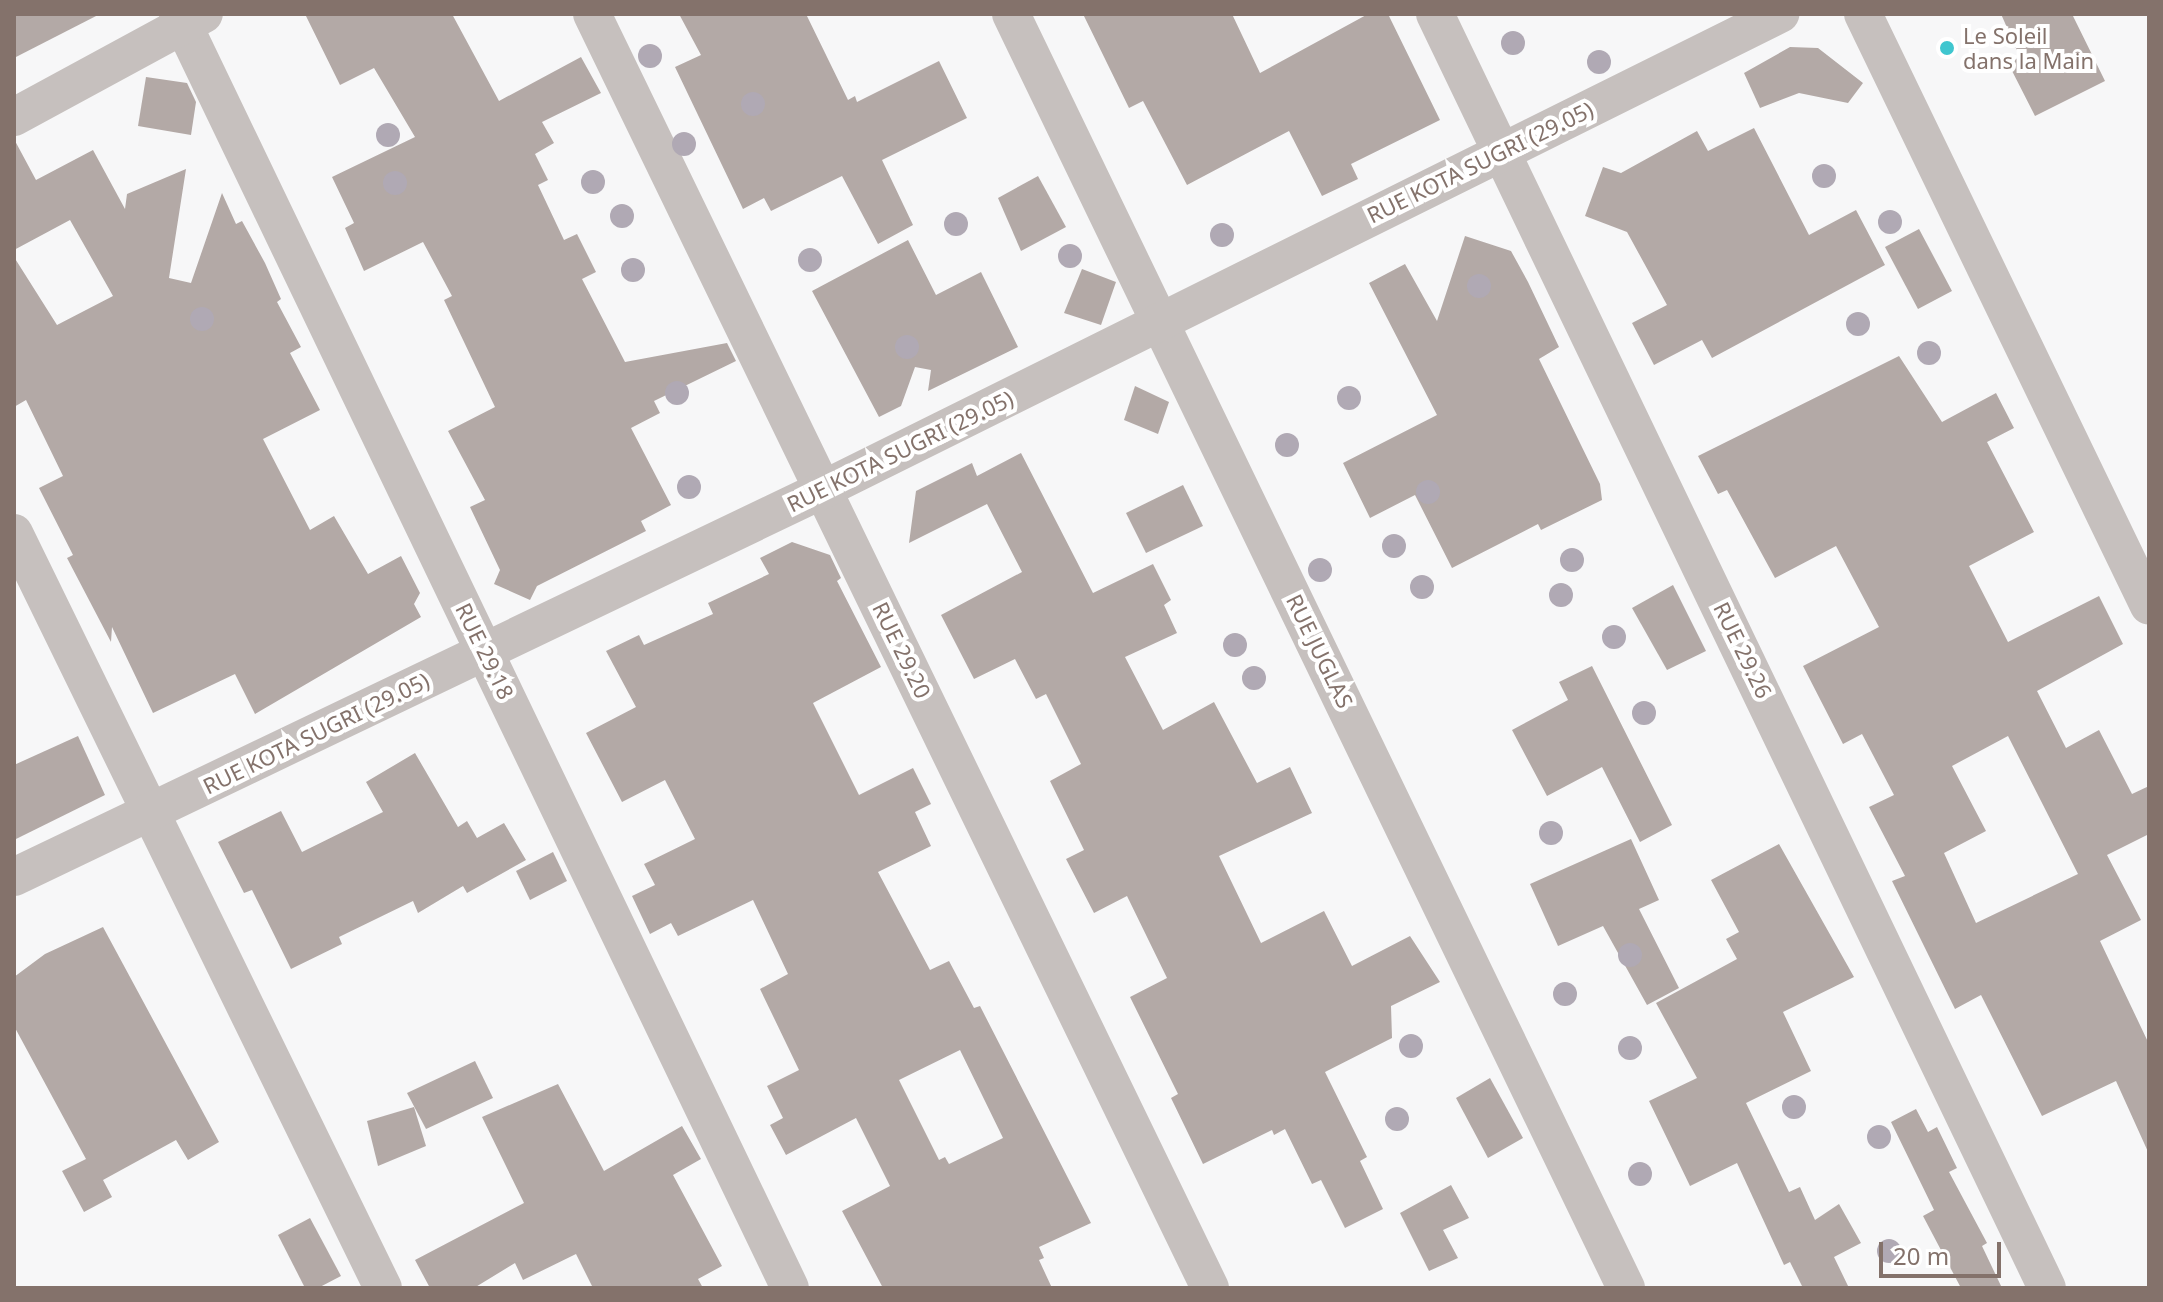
<!DOCTYPE html>
<style>
body{margin:0}
#map{position:relative;width:2163px;height:1302px;overflow:hidden;background:#f7f7f8;font-family:"Noto Sans",sans-serif}
div>[style]{position:absolute}
[style*='--x']{left:calc(var(--x)*1px);top:calc(var(--y)*1px);width:calc(var(--w)*1px);rotate:calc(var(--a)*1deg)}
.building>*{inset:0;background:#b3a9a6}
.minor>*{height:38px;margin:-19px;padding:0 19px;transform-origin:19px;border-radius:19px;background:#c6c0be}
.trees>*{width:24px;height:24px;margin:-12px;border-radius:50%;background:#b0a9b4}
.dots>*{width:22px;height:22px;translate:-50% -50%;box-sizing:border-box;border:4px solid #fff;border-radius:50%}
span{translate:-50% -50%;white-space:nowrap;text-align:center;line-height:1.15;-webkit-text-stroke:8px #fff;paint-order:stroke}
.poi-label{font-size:22px;color:#84726b}
.left{translate:0 -50%;text-align:left}
.street-label{font-size:22px;color:#84726b}
.frame{position:absolute;inset:0;border:16px solid #84726b;pointer-events:none}
.scale{position:absolute;left:1879px;top:1242px;width:122px;height:36px;box-sizing:border-box;border:4px solid #84726b;border-top:0;padding-left:10px;font-size:24px;line-height:28px;white-space:nowrap;color:#84726b;-webkit-text-stroke:6px #fff;paint-order:stroke}
</style>
<div id="map">
<div class="building">
<i style="clip-path:polygon(14px 14px,100px 14px,14px 58px)"></i>
<i style="clip-path:polygon(305px 14px,452px 14px,499px 101px,581px 57px,601px 93px,542px 122px,554px 143px,535px 154px,548px 180px,538px 185px,564px 240px,577px 234px,596px 272px,582px 279px,625px 362px,727px 343px,736px 361px,654px 401px,660px 413px,631px 428px,671px 505px,641px 521px,646px 531px,537px 586px,530px 600px,494px 584px,500px 570px,470px 507px,485px 500px,448px 431px,495px 407px,444px 300px,452px 296px,423px 242px,364px 271px,345px 228px,354px 223px,332px 177px,415px 137px,374px 68px,340px 85px)"></i>
<i style="clip-path:polygon(679px 14px,806px 14px,848px 100px,855px 96px,857px 102px,939px 61px,967px 118px,882px 160px,913px 225px,878px 244px,842px 176px,771px 211px,764px 198px,743px 209px,675px 67px,701px 55px)"></i>
<i style="clip-path:polygon(1083px 14px,1232px 14px,1260px 73px,1368px 14px,1388px 14px,1440px 120px,1351px 164px,1358px 179px,1322px 196px,1289px 131px,1187px 185px,1143px 101px,1129px 108px)"></i>
<i style="clip-path:polygon(2001px 14px,2072px 14px,2105px 81px,2035px 116px,2008px 63px,2020px 57px)"></i>
<i style="clip-path:polygon(1790px 47px,1818px 48px,1863px 83px,1848px 103px,1799px 93px,1760px 108px,1744px 73px)"></i>
<i style="clip-path:polygon(146px 77px,187px 83px,196px 102px,191px 135px,138px 126px)"></i>
<i style="clip-path:polygon(1754px 128px,1809px 235px,1856px 210px,1885px 265px,1712px 358px,1702px 340px,1654px 365px,1632px 323px,1667px 305px,1627px 232px,1585px 216px,1603px 167px,1621px 173px,1697px 131px,1708px 151px)"></i>
<i style="clip-path:polygon(14px 139px,36px 180px,93px 150px,125px 209px,127px 194px,186px 169px,169px 278px,191px 283px,222px 193px,236px 224px,242px 221px,265px 263px,281px 299px,277px 302px,301px 347px,290px 353px,320px 410px,263px 439px,310px 530px,334px 516px,368px 574px,401px 556px,420px 593px,414px 604px,421px 617px,255px 714px,235px 674px,153px 713px,112px 627px,111px 642px,67px 558px,73px 555px,39px 488px,63px 476px,26px 400px,14px 407px,14px 257px,57px 325px,113px 296px,70px 220px,14px 250px)"></i>
<i style="clip-path:polygon(1038px 176px,1066px 227px,1021px 251px,998px 198px)"></i>
<i style="clip-path:polygon(1919px 229px,1952px 291px,1918px 309px,1885px 247px)"></i>
<i style="clip-path:polygon(1465px 236px,1511px 251px,1528px 282px,1559px 347px,1539px 359px,1600px 484px,1602px 500px,1541px 530px,1538px 524px,1452px 568px,1415px 495px,1370px 518px,1343px 463px,1437px 415px,1369px 283px,1405px 264px,1437px 321px)"></i>
<i style="clip-path:polygon(908px 240px,936px 295px,981px 272px,1018px 347px,928px 391px,931px 370px,915px 367px,901px 406px,879px 417px,812px 291px)"></i>
<i style="clip-path:polygon(1082px 269px,1116px 282px,1101px 325px,1064px 313px)"></i>
<i style="clip-path:polygon(evenodd,1899px 356px,1942px 422px,1996px 393px,2014px 428px,1987px 442px,2034px 532px,1969px 566px,2008px 642px,2099px 596px,2123px 644px,2037px 691px,2066px 748px,2099px 730px,2132px 794px,2149px 786px,2149px 834px,2107px 855px,2141px 920px,2100px 941px,2149px 1044px,2149px 1154px,2116px 1081px,2042px 1116px,1981px 995px,1955px 1009px,1892px 881px,1905px 876px,1869px 807px,1894px 795px,1862px 734px,1843px 744px,1803px 666px,1879px 627px,1836px 546px,1775px 578px,1727px 490px,1718px 494px,1698px 456px,1899px 356px,2008px 736px,2078px 874px,1976px 923px,1944px 853px,1986px 831px,1952px 766px,2008px 736px)"></i>
<i style="clip-path:polygon(1135px 386px,1169px 402px,1158px 434px,1124px 420px)"></i>
<i style="clip-path:polygon(1021px 453px,1093px 593px,1153px 564px,1171px 600px,1164px 605px,1177px 633px,1125px 657px,1163px 730px,1214px 702px,1257px 783px,1290px 767px,1312px 813px,1219px 856px,1261px 943px,1324px 911px,1352px 966px,1410px 936px,1440px 982px,1391px 1006px,1392px 1038px,1325px 1072px,1367px 1157px,1360px 1161px,1383px 1209px,1345px 1228px,1321px 1180px,1312px 1184px,1285px 1129px,1274px 1135px,1272px 1130px,1203px 1164px,1171px 1098px,1178px 1094px,1130px 997px,1167px 978px,1127px 896px,1094px 913px,1066px 859px,1084px 850px,1050px 781px,1081px 764px,1046px 694px,1036px 699px,1015px 659px,974px 679px,941px 615px,1022px 572px,987px 504px,909px 543px,916px 491px,972px 463px,977px 476px)"></i>
<i style="clip-path:polygon(1183px 485px,1203px 526px,1146px 553px,1126px 513px)"></i>
<i style="clip-path:polygon(evenodd,792px 542px,830px 555px,841px 578px,837px 581px,881px 667px,813px 703px,859px 795px,913px 768px,931px 804px,915px 812px,931px 846px,878px 872px,930px 970px,949px 961px,974px 1008px,980px 1006px,1091px 1223px,1039px 1247px,1044px 1258px,1039px 1260px,1052px 1288px,883px 1288px,842px 1211px,890px 1186px,856px 1118px,786px 1155px,770px 1125px,783px 1118px,767px 1086px,799px 1070px,760px 989px,788px 974px,753px 900px,678px 936px,671px 923px,650px 934px,632px 896px,655px 885px,644px 864px,695px 839px,665px 780px,622px 802px,586px 733px,636px 707px,606px 651px,639px 635px,644px 645px,713px 614px,708px 603px,769px 574px,760px 558px,792px 542px,960px 1050px,1003px 1138px,949px 1164px,945px 1157px,939px 1160px,899px 1080px,960px 1050px)"></i>
<i style="clip-path:polygon(1673px 585px,1706px 651px,1667px 670px,1632px 608px)"></i>
<i style="clip-path:polygon(1592px 666px,1672px 825px,1640px 842px,1602px 767px,1547px 796px,1512px 730px,1568px 700px,1559px 682px)"></i>
<i style="clip-path:polygon(78px 736px,105px 795px,14px 840px,14px 765px)"></i>
<i style="clip-path:polygon(415px 753px,458px 827px,467px 821px,477px 838px,504px 823px,526px 860px,467px 893px,463px 886px,418px 913px,413px 901px,339px 937px,342px 944px,291px 969px,252px 890px,244px 893px,218px 842px,281px 811px,302px 852px,383px 812px,366px 782px)"></i>
<i style="clip-path:polygon(1631px 839px,1659px 900px,1639px 909px,1679px 988px,1647px 1005px,1603px 926px,1558px 946px,1530px 884px)"></i>
<i style="clip-path:polygon(1779px 844px,1854px 977px,1783px 1012px,1811px 1071px,1746px 1103px,1789px 1192px,1800px 1187px,1815px 1220px,1839px 1204px,1861px 1243px,1834px 1257px,1849px 1288px,1803px 1288px,1790px 1262px,1784px 1265px,1737px 1163px,1690px 1186px,1649px 1101px,1697px 1078px,1656px 1003px,1737px 959px,1726px 939px,1739px 932px,1711px 880px)"></i>
<i style="clip-path:polygon(553px 852px,567px 881px,530px 900px,516px 871px)"></i>
<i style="clip-path:polygon(103px 927px,219px 1142px,188px 1160px,176px 1140px,103px 1180px,112px 1197px,84px 1212px,62px 1171px,86px 1159px,14px 1026px,14px 977px,45px 954px)"></i>
<i style="clip-path:polygon(475px 1061px,493px 1098px,426px 1129px,407px 1093px)"></i>
<i style="clip-path:polygon(1490px 1078px,1523px 1138px,1488px 1158px,1456px 1098px)"></i>
<i style="clip-path:polygon(558px 1084px,604px 1171px,682px 1126px,701px 1159px,673px 1175px,722px 1266px,698px 1279px,703px 1288px,593px 1288px,576px 1254px,523px 1280px,515px 1263px,474px 1288px,430px 1288px,415px 1260px,524px 1203px,482px 1117px)"></i>
<i style="clip-path:polygon(414px 1107px,426px 1146px,378px 1166px,367px 1121px)"></i>
<i style="clip-path:polygon(1916px 1109px,1928px 1132px,1937px 1127px,1957px 1168px,1949px 1172px,1987px 1243px,1982px 1246px,2002px 1288px,1961px 1288px,1923px 1216px,1934px 1210px,1891px 1122px)"></i>
<i style="clip-path:polygon(1451px 1185px,1469px 1218px,1443px 1230px,1458px 1258px,1429px 1271px,1400px 1213px)"></i>
<i style="clip-path:polygon(310px 1218px,341px 1276px,318px 1288px,305px 1288px,278px 1235px)"></i>
</div>
<div class="minor">
<i style="--x:178;--y:14;--w:1413;--a:64.34"></i>
<i style="--x:592;--y:14;--w:1416;--a:64.12"></i>
<i style="--x:1011;--y:14;--w:1415;--a:64.23"></i>
<i style="--x:1435;--y:14;--w:1413;--a:64.34"></i>
<i style="--x:1863;--y:14;--w:657;--a:64.21"></i>
<i style="--x:14;--y:117;--w:216;--a:-28.5"></i>
<i style="--x:14;--y:533;--w:840;--a:63.95"></i>
<i style="--x:14;--y:877;--w:898;--a:-25.59"></i>
<i style="--x:824;--y:489;--w:1068;--a:-26.42"></i>
</div>
<div class="trees">
<i style="left:1513px;top:43px"></i>
<i style="left:650px;top:56px"></i>
<i style="left:1599px;top:62px"></i>
<i style="left:753px;top:104px"></i>
<i style="left:388px;top:135px"></i>
<i style="left:684px;top:144px"></i>
<i style="left:1824px;top:176px"></i>
<i style="left:593px;top:182px"></i>
<i style="left:395px;top:183px"></i>
<i style="left:622px;top:216px"></i>
<i style="left:1890px;top:222px"></i>
<i style="left:956px;top:224px"></i>
<i style="left:1222px;top:235px"></i>
<i style="left:1070px;top:256px"></i>
<i style="left:810px;top:260px"></i>
<i style="left:633px;top:270px"></i>
<i style="left:1479px;top:286px"></i>
<i style="left:202px;top:319px"></i>
<i style="left:1858px;top:324px"></i>
<i style="left:907px;top:347px"></i>
<i style="left:1929px;top:353px"></i>
<i style="left:677px;top:393px"></i>
<i style="left:1349px;top:398px"></i>
<i style="left:1287px;top:445px"></i>
<i style="left:689px;top:487px"></i>
<i style="left:1428px;top:492px"></i>
<i style="left:1394px;top:546px"></i>
<i style="left:1572px;top:560px"></i>
<i style="left:1320px;top:570px"></i>
<i style="left:1422px;top:587px"></i>
<i style="left:1561px;top:595px"></i>
<i style="left:1614px;top:637px"></i>
<i style="left:1235px;top:645px"></i>
<i style="left:1254px;top:678px"></i>
<i style="left:1644px;top:713px"></i>
<i style="left:1551px;top:833px"></i>
<i style="left:1630px;top:955px"></i>
<i style="left:1565px;top:994px"></i>
<i style="left:1411px;top:1046px"></i>
<i style="left:1630px;top:1048px"></i>
<i style="left:1794px;top:1107px"></i>
<i style="left:1397px;top:1119px"></i>
<i style="left:1879px;top:1137px"></i>
<i style="left:1640px;top:1174px"></i>
<i style="left:1889px;top:1251px"></i>
</div>
<div class="dots">
<i style="left:1947px;top:48px;background:#40c6cf"></i>
</div>
<div class="poi-label">
<span class="left" style="left:1963px;top:48px">Le Soleil<br>dans la Main</span>
</div>
<div class="street-label">
<span style="left:1480px;top:162px;rotate:-26deg">RUE KOTA SUGRI (29.05)</span>
<span style="left:900px;top:451px;rotate:-26deg">RUE KOTA SUGRI (29.05)</span>
<span style="left:902px;top:650px;rotate:64deg">RUE 29.20</span>
<span style="left:1743px;top:650px;rotate:64deg">RUE 29.26</span>
<span style="left:485px;top:651px;rotate:64deg">RUE 29.18</span>
<span style="left:1320px;top:651px;rotate:64deg">RUE JUGLAS</span>
<span style="left:316px;top:733px;rotate:-26deg">RUE KOTA SUGRI (29.05)</span>
</div>
<div class="frame"></div>
<div class="scale">20 m</div>
</div>
